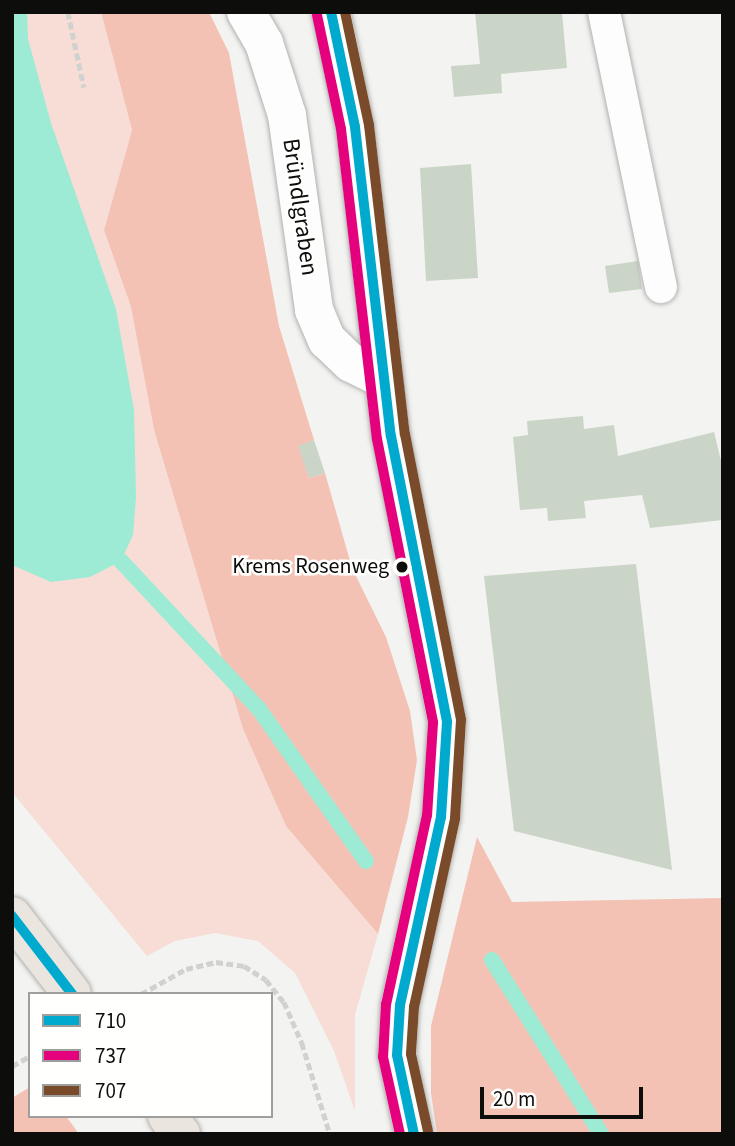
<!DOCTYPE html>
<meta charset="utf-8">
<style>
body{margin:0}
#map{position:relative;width:735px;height:1146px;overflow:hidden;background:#f3f3f1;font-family:"Source Sans 3",sans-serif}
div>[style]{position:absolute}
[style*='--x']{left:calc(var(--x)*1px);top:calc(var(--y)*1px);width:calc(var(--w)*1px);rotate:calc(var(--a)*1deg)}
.green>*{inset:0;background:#f7ddd5}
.forest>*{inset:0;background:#f3c2b4}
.water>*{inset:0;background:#9debd5}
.stream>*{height:16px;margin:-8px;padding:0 8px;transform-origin:8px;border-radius:8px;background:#9debd5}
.building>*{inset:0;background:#cbd5c7}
.path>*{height:4.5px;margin-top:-2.25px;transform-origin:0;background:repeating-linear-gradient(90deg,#d1d1d0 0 7px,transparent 0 10.5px)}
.roads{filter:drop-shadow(0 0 2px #b1b1b0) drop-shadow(0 0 2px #b1b1b0)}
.service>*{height:32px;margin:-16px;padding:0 16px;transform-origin:16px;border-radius:16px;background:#fdfdfd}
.minor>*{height:38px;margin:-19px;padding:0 19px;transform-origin:19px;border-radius:19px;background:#fdfdfd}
.tertiary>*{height:38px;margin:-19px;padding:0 19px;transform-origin:19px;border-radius:19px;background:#fdfdfd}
.primary>*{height:38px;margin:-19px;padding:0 19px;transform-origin:19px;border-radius:19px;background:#eae5de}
.bus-1>*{height:10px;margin:-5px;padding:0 5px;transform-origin:5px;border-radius:5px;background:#00a9ce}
.bus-2>*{height:10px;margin:-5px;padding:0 5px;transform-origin:5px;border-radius:5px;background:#e5007d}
.bus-3>*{height:10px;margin:-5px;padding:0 5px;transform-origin:5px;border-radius:5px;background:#7a4b2a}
.dots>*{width:19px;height:19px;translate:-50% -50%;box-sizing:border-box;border:4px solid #fffffe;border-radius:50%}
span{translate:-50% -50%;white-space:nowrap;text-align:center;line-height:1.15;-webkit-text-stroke:5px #fffffe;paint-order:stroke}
.bus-label{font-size:22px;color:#0d0d0c}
.right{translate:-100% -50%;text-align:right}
.street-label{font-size:24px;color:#0d0d0c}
.frame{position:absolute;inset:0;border:14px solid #0d0d0c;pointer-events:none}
.legend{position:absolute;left:28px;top:992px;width:245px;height:126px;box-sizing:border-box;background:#fffffe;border:2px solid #9e9e9d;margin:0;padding:9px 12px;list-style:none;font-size:21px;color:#0d0d0c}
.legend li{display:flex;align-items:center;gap:14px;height:35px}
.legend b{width:35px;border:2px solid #9e9e9d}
.scale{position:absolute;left:480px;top:1087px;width:163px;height:32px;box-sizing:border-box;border:4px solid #0d0d0c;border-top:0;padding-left:9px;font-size:21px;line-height:24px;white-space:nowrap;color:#0d0d0c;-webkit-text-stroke:5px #fffffe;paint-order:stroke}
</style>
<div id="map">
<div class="green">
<i style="clip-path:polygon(12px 12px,101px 12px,132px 130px,104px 230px,131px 307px,154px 430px,243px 729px,286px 826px,378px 934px,355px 1015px,355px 1111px,334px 1051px,295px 973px,258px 941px,215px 933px,175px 941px,147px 956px,12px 792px)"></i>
</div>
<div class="forest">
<i style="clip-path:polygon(101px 12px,209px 12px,229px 53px,279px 326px,314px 440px,299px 446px,309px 478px,325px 473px,352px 568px,386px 637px,410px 711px,417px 760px,408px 817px,378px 934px,286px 826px,243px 729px,154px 430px,131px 307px,104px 230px,132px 130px)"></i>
<i style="clip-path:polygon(477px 837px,512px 902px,723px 898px,723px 1134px,437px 1134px,431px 1093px,431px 1026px)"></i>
<i style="clip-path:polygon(30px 1087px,30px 1116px,66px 1116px,79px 1134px,12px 1134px,12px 1098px)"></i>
</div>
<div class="water">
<i style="clip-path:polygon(12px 12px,27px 12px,28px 39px,51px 123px,116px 309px,134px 410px,136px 497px,133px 535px,121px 561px,90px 577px,51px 582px,12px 565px)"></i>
</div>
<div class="stream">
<i style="--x:121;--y:561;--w:202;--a:47"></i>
<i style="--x:259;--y:709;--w:186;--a:54.9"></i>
<i style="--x:492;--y:960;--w:205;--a:57.9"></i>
</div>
<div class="building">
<i style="clip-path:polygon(475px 12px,562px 12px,567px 68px,501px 74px,502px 93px,454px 97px,451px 66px,480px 64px)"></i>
<i style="clip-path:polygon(471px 164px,478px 278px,426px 281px,420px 168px)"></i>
<i style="clip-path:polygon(638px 261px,642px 289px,609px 293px,605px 266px)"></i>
<i style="clip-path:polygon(583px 416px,584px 429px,614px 425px,618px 456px,714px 432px,723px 469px,723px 520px,650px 528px,642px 495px,584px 501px,586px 518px,548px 521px,547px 508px,520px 510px,513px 437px,528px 435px,527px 421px)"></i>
<i style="clip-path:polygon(314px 440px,325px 473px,309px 478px,298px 446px)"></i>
<i style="clip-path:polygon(636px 564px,672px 870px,514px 831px,484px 576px)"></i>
</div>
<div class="path">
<i style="--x:68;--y:12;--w:77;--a:78"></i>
<i style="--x:141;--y:994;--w:51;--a:-29.1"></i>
<i style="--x:186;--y:969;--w:31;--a:-13"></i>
<i style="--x:216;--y:962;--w:28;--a:8"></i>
<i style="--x:244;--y:966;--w:26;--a:32"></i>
<i style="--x:266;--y:980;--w:28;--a:51"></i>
<i style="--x:284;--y:1002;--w:45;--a:66.3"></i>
<i style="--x:302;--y:1043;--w:95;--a:72.9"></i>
<i style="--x:12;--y:1066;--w:21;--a:-29"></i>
</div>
<div class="roads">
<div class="service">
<i style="--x:604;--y:12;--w:281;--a:78.3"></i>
</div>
<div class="minor">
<i style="--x:246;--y:12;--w:36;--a:60"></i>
<i style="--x:264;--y:43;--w:76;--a:72.3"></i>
<i style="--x:287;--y:115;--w:197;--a:82.1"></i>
<i style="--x:314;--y:310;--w:33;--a:67"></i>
<i style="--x:327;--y:340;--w:33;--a:44"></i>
<i style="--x:351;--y:363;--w:34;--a:26"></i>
</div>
<div class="tertiary">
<i style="--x:331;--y:12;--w:117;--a:78.2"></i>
<i style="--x:355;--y:127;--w:311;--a:83.4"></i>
<i style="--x:391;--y:436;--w:291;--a:78.9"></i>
<i style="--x:447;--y:722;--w:95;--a:93.6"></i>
<i style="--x:441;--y:817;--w:192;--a:102.3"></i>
<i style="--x:400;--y:1005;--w:50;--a:93.4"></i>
<i style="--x:397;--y:1055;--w:81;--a:77.9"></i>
</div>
<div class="primary">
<i style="--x:12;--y:916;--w:98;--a:52.4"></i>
<i style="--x:167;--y:1116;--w:23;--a:52"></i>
</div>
</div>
<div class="bus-1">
<i style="--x:331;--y:12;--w:117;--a:78.2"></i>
<i style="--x:355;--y:127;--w:311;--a:83.4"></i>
<i style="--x:391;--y:436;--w:291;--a:78.9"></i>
<i style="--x:447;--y:722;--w:95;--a:93.6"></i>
<i style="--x:441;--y:817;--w:192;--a:102.3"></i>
<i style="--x:400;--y:1005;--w:50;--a:93.4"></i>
<i style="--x:397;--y:1055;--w:81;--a:77.9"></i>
<i style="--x:12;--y:916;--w:98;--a:52.4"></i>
</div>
<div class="bus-2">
<i style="--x:317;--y:15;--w:116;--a:78.1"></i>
<i style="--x:341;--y:129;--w:312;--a:83.4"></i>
<i style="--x:377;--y:439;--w:289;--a:78.8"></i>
<i style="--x:433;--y:723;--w:92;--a:93.7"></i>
<i style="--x:427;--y:815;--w:193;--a:102.2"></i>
<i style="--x:386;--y:1004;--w:53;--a:93.2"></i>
<i style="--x:383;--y:1057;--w:79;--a:77.6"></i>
</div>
<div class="bus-3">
<i style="--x:345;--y:12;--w:116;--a:78"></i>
<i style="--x:369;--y:125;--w:311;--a:83.4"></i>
<i style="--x:405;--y:434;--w:291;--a:78.9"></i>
<i style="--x:461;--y:720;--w:99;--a:93.5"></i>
<i style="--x:455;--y:819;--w:192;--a:102.3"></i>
<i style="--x:414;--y:1007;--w:47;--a:93.7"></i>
<i style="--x:411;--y:1054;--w:79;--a:77.6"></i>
</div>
<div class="dots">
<i style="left:402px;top:567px;background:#0d0d0c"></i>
</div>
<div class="bus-label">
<span class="right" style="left:389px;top:567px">Krems Rosenweg</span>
</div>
<div class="street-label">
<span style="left:300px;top:207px;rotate:82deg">Bründlgraben</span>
</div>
<div class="frame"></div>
<ul class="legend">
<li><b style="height:9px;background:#00a9ce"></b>710</li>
<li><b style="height:9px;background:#e5007d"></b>737</li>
<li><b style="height:9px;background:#7a4b2a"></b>707</li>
</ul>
<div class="scale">20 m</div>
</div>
